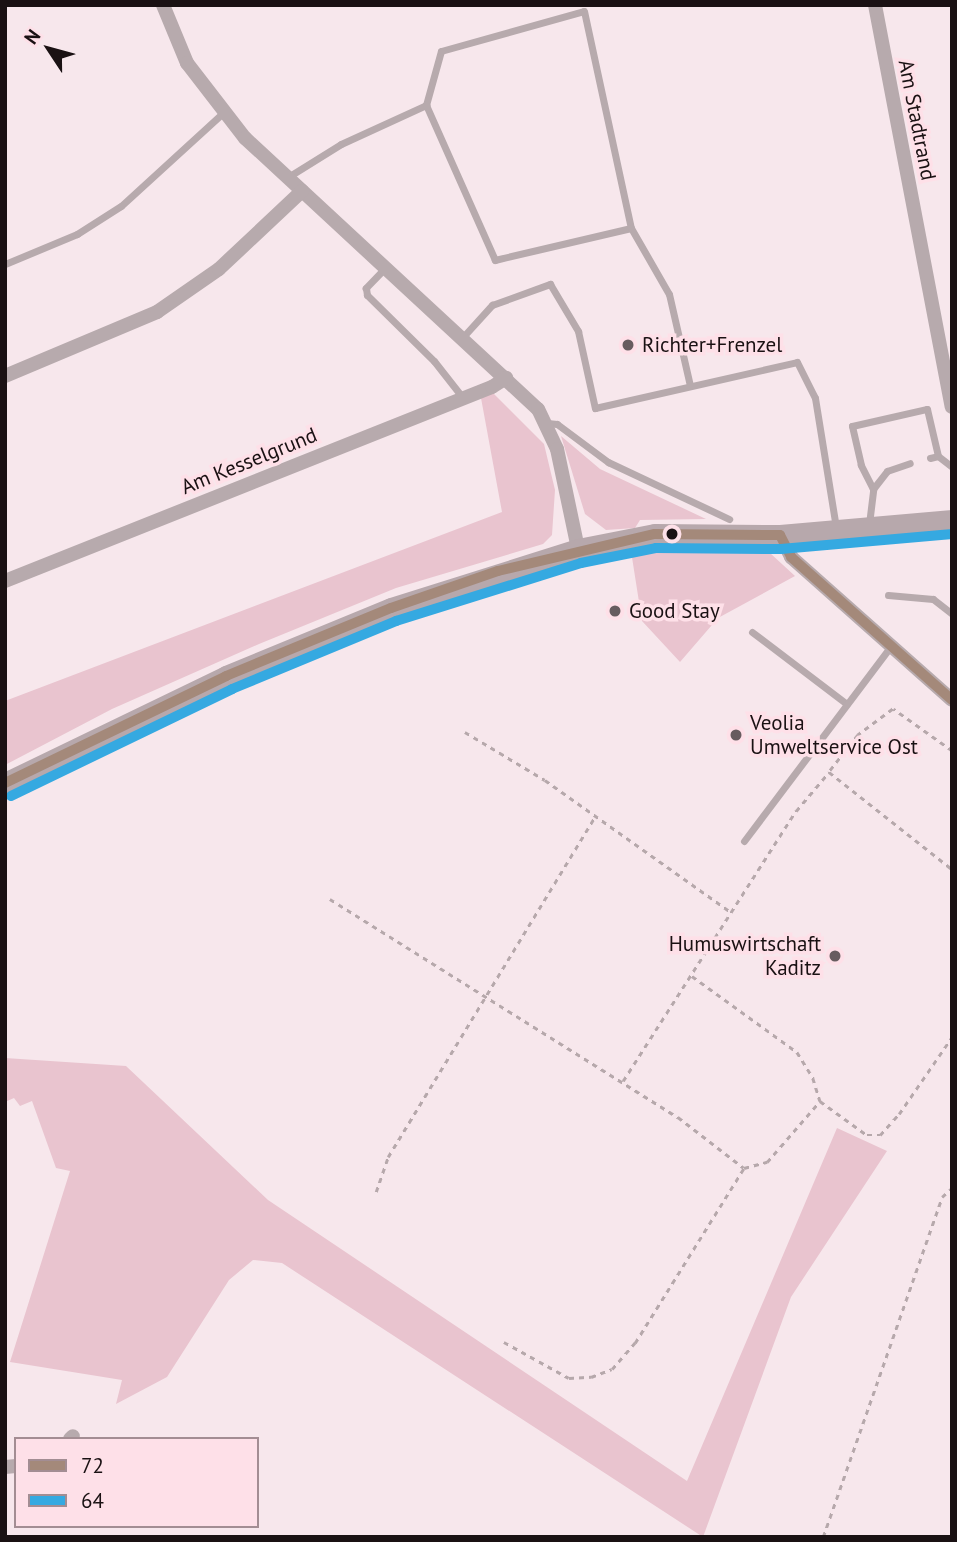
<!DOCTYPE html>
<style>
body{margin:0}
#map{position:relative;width:957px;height:1542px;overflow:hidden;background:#f7e7ec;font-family:"PT Sans",sans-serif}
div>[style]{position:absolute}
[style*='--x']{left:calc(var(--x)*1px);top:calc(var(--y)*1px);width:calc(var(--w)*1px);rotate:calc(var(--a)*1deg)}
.green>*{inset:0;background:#e9c4cf}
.path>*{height:2.5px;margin-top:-1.25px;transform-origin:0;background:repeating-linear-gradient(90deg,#b6a8ab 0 5px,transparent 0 10px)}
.lane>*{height:7px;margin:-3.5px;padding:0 3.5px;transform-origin:3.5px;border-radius:3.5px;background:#b7aaad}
.street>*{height:14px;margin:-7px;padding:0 7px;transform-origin:7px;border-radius:7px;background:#b7aaad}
.secondary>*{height:21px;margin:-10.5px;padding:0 10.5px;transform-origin:10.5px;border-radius:10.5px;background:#b7a8ac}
.bus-1>*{height:10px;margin:-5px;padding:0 5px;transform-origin:5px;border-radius:5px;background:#a4897a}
.bus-2>*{height:10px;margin:-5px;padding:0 5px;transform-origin:5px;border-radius:5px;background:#35a9e1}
.dots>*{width:19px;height:19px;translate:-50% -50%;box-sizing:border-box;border:4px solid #fee0e8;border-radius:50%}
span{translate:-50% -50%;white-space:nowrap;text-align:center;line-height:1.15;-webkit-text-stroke:7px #fee0e8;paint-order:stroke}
.street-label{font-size:21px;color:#1a1113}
.poi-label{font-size:21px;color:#1a1113}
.left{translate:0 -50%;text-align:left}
.right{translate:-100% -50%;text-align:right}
.frame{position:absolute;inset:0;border:7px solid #1a1113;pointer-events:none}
.legend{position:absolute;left:14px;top:1437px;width:245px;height:91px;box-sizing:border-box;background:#fee0e8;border:2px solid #a38d93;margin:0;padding:9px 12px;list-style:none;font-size:21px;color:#1a1113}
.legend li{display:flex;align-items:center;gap:14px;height:35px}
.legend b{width:35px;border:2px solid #a38d93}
.north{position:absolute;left:14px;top:14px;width:70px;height:70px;-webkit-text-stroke:5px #fee0e8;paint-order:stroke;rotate:306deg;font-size:19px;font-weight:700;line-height:28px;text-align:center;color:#1a1113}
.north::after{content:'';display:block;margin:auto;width:24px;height:32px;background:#1a1113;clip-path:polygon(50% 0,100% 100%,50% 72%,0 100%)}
</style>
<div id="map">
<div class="green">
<i style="clip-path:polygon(492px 392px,544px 444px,555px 490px,552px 535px,543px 544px,396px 588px,259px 644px,112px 709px,5px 765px,5px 701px,502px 512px,481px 398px)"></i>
<i style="clip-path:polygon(561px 436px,600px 469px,706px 519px,640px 520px,635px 528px,606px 530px,585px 514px)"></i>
<i style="clip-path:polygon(658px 548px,770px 553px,795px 576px,718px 618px,680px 662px,642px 621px,631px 551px)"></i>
<i style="clip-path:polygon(5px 1058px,126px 1066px,268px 1200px,687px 1481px,837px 1128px,887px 1151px,791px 1297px,703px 1537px,282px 1263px,253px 1260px,229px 1280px,167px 1377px,116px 1404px,122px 1380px,10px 1362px,70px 1171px,56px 1168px,32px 1101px,20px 1106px,14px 1098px,5px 1102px)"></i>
</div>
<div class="path">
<i style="--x:465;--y:732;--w:93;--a:31"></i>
<i style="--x:545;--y:780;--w:228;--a:35.4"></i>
<i style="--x:952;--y:751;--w:72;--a:-144.6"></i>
<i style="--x:893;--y:709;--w:44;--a:143.4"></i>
<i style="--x:858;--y:735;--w:47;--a:128.1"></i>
<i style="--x:829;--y:772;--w:157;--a:38.3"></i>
<i style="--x:330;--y:899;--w:411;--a:32.1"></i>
<i style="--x:678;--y:1117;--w:83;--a:37.7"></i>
<i style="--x:744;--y:1168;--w:24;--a:-15"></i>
<i style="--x:767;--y:1162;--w:81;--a:-49"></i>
<i style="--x:692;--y:976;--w:130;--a:35.9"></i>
<i style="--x:797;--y:1052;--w:31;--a:58"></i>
<i style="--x:813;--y:1078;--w:24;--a:73"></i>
<i style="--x:820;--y:1101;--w:58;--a:35.9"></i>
<i style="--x:867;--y:1135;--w:13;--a:0"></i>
<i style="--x:880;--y:1135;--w:28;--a:-48"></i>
<i style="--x:899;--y:1114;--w:93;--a:-55.5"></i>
<i style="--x:623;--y:1081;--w:321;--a:-57.4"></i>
<i style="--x:796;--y:811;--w:51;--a:-49.8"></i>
<i style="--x:376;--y:1192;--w:37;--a:-71"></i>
<i style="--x:388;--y:1157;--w:399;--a:-58.7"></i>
<i style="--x:504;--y:1342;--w:74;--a:29"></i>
<i style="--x:569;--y:1378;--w:22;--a:-3"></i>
<i style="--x:591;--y:1377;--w:22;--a:-21"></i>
<i style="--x:612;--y:1369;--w:35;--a:-49"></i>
<i style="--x:635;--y:1343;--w:206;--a:-58.1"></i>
<i style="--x:823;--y:1537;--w:360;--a:-70.7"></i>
<i style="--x:942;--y:1197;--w:13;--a:-42"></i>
</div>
<div class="lane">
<i style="--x:288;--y:177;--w:62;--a:-31.9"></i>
<i style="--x:341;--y:144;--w:94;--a:-24.6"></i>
<i style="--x:426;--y:105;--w:56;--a:-74.5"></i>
<i style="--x:441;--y:51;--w:148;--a:-15.6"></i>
<i style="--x:584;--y:11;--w:222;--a:77.8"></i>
<i style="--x:631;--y:228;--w:140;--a:166.8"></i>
<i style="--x:495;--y:260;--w:170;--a:-114"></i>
<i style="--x:631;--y:228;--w:76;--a:60.1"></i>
<i style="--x:669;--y:294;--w:94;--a:77.1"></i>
<i style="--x:5;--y:264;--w:78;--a:-22.6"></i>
<i style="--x:77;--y:234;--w:52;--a:-32.5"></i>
<i style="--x:121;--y:206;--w:138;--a:-42.4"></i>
<i style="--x:385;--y:268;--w:28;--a:134"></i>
<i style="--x:366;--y:288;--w:7;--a:82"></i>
<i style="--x:367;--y:295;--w:94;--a:44.6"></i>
<i style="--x:434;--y:361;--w:47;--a:51.9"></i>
<i style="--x:462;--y:338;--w:45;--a:-47.7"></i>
<i style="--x:492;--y:305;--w:62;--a:-19.9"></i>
<i style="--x:550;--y:284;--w:55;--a:59.2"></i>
<i style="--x:578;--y:331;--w:79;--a:77.6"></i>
<i style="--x:595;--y:408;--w:207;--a:-12.8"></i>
<i style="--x:797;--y:362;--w:40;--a:63.4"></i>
<i style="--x:815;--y:398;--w:132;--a:80.8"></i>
<i style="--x:547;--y:423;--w:10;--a:6"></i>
<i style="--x:557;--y:424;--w:64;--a:36.7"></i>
<i style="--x:608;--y:462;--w:134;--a:25.2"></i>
<i style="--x:930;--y:458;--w:8;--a:-14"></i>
<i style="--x:938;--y:456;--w:18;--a:38"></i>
<i style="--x:873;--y:489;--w:27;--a:-117"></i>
<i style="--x:861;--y:465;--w:40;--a:-103"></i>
<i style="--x:852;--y:426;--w:77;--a:-12.8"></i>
<i style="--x:927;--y:409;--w:48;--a:76.8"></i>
<i style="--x:869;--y:524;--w:35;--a:-83"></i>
<i style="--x:873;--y:489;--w:23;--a:-52"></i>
<i style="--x:887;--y:471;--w:24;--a:-19"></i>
<i style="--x:888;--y:595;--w:45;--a:5.1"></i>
<i style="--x:933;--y:599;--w:24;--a:38"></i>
<i style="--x:752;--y:632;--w:119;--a:37.2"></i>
<i style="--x:744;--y:841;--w:244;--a:-53"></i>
</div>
<div class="street">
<i style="--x:163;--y:5;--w:63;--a:67.5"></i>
<i style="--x:187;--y:63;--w:95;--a:52.3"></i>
<i style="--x:245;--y:138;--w:399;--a:42.8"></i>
<i style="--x:538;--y:409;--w:44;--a:64.6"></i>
<i style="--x:557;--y:449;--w:102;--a:78.1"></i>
<i style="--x:875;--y:5;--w:409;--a:79.2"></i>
<i style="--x:5;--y:376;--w:165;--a:-22.8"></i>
<i style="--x:157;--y:312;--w:75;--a:-34.7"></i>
<i style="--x:219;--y:269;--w:114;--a:-43.2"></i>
<i style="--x:780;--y:535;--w:25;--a:63"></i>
<i style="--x:791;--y:557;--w:215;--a:41.6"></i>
<i style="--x:5;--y:581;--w:524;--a:-21.72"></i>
<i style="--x:492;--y:387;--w:17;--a:-33"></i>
<i style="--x:70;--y:1439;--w:4;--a:-45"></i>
<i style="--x:5;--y:1467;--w:11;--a:-5"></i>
</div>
<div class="secondary">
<i style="--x:5;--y:783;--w:246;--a:-25.8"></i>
<i style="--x:226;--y:676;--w:178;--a:-22.4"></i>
<i style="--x:391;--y:608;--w:196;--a:-17.5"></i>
<i style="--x:578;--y:549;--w:78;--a:-11"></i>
<i style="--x:655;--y:534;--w:125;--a:0.5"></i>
<i style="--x:780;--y:535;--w:173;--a:-5"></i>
</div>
<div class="bus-1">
<i style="--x:780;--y:535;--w:25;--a:63"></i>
<i style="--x:791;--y:557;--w:215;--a:41.6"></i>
<i style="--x:5;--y:783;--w:246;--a:-25.8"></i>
<i style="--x:226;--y:676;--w:178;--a:-22.4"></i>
<i style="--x:391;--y:608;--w:113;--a:-19.1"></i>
<i style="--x:498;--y:571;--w:161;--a:-13.3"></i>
<i style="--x:655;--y:534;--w:125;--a:0.5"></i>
</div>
<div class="bus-2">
<i style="--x:11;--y:796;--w:246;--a:-25.8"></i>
<i style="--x:232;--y:689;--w:178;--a:-22.5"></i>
<i style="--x:396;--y:621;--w:194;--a:-17.4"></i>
<i style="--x:581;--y:563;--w:76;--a:-11.3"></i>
<i style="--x:656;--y:548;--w:125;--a:0.5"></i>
<i style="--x:781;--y:549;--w:172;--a:-5"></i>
</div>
<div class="dots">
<i style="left:628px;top:345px;background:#675c5f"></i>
<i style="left:672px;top:534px;background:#1a1113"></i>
<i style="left:615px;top:611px;background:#675c5f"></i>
<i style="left:736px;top:735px;background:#675c5f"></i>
<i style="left:835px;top:956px;background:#675c5f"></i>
</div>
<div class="street-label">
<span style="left:917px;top:120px;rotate:79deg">Am Stadtrand</span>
<span style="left:249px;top:461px;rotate:-22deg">Am Kesselgrund</span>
</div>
<div class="poi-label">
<span class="left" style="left:642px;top:345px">Richter+Frenzel</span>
<span class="left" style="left:629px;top:611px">Good Stay</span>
<span class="left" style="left:750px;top:735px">Veolia<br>Umweltservice Ost</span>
<span class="right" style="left:821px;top:956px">Humuswirtschaft<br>Kaditz</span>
</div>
<div class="frame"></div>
<ul class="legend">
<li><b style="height:9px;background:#a4897a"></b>72</li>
<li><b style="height:9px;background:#35a9e1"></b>64</li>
</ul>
<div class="north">N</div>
</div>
